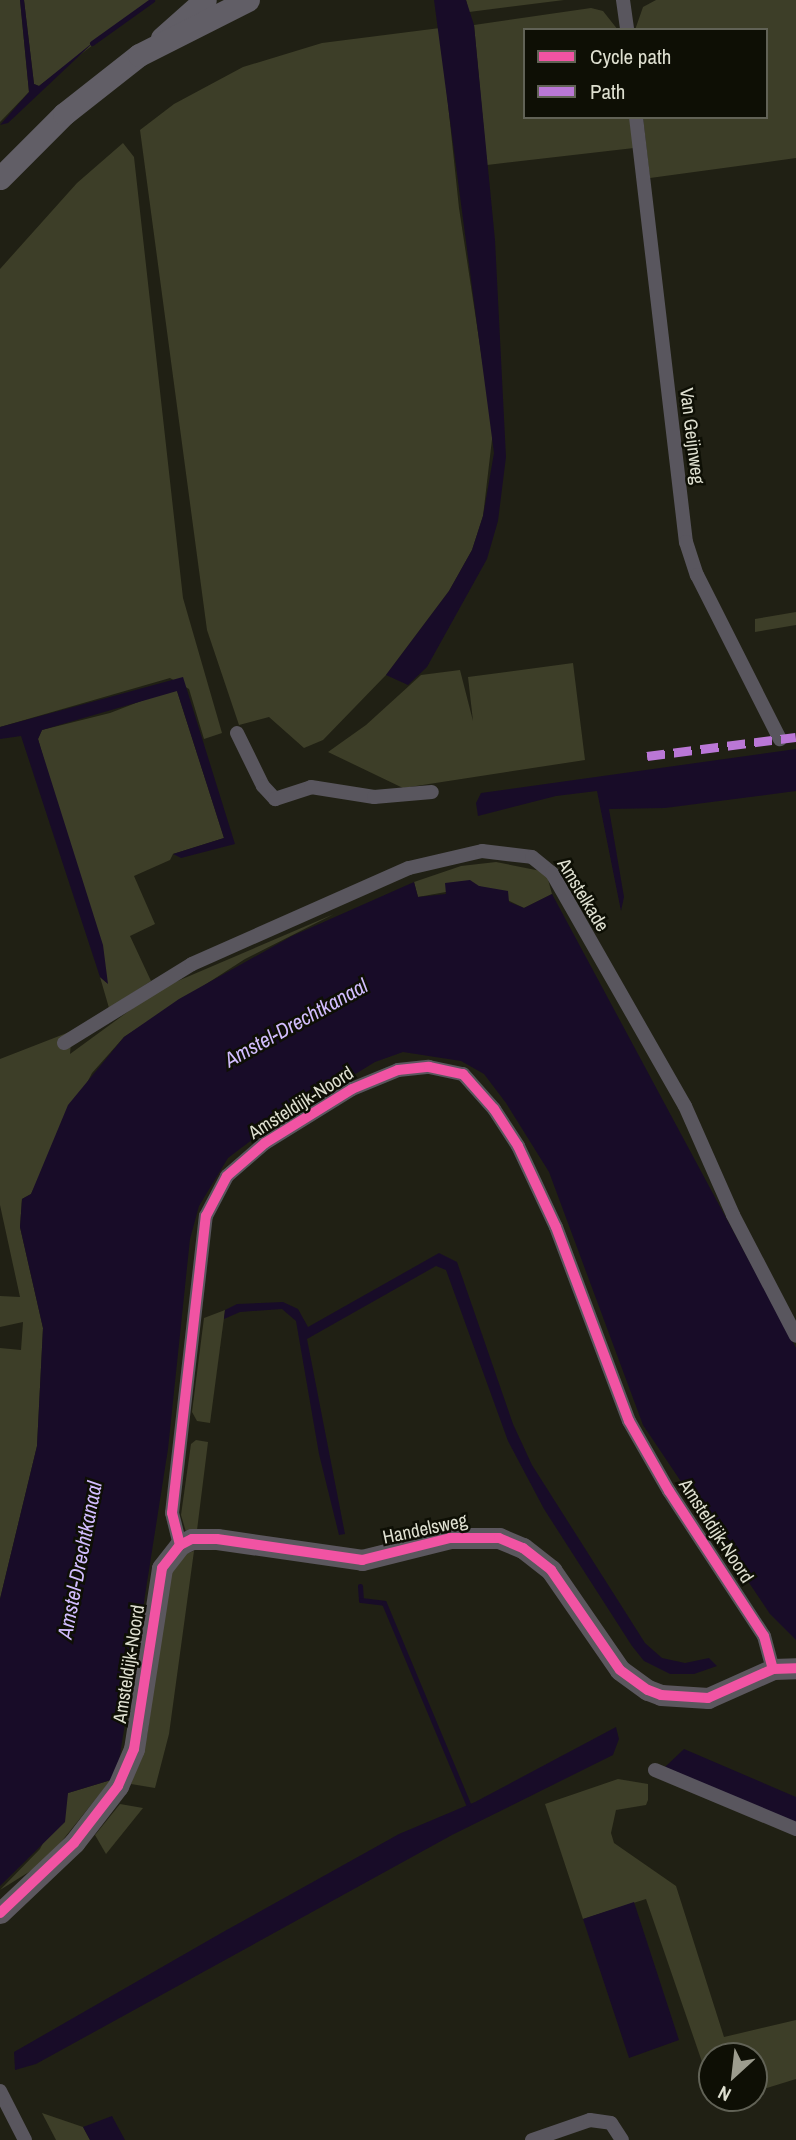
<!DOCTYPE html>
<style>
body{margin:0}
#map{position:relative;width:796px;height:2140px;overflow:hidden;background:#202014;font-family:"Archivo Narrow",sans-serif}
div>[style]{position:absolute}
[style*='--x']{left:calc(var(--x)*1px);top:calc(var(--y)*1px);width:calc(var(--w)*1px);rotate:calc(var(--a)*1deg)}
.green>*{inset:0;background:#3d3e28}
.water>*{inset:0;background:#180c28}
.stream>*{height:5px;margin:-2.5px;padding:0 2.5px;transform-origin:2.5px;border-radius:2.5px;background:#180c28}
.street>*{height:14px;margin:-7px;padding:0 7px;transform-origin:7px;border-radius:7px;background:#59565e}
.secondary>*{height:21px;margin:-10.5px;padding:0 10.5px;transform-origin:10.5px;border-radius:10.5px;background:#5b575e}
.primary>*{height:23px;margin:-11.5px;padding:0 11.5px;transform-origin:11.5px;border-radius:11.5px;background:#615e66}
.quiet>*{height:9px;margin-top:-4.5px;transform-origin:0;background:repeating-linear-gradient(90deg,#ba77d6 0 18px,transparent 0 27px)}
.cycleway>*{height:10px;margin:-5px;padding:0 5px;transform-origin:5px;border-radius:5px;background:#f153a3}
span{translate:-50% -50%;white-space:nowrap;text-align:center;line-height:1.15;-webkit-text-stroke:5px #0e0f05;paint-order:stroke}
.street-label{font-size:19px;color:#dedfd0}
.water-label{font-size:21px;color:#d2bdfe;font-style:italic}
.legend{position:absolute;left:523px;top:28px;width:245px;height:91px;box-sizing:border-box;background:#0e0f05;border:2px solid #616256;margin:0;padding:9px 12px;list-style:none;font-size:21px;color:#dedfd0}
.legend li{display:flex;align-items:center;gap:14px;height:35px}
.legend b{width:35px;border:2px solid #616256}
.north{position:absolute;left:698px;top:2042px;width:70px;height:70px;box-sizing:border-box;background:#0e0f05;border:2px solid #616256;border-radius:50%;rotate:207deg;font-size:19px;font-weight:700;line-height:28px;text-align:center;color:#dedfd0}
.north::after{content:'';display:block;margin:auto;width:24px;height:32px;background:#9c9c8e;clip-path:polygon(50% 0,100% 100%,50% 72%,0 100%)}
</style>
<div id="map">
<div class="green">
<i style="clip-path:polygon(0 0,20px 0,29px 92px,0 122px)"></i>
<i style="clip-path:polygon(24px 0,152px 0,39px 86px,34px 84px)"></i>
<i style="clip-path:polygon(466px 0,564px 0,469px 12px)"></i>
<i style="clip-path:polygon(656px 0,796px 0,796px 158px,650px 178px,643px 117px,766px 117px,766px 30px,635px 30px,643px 7px)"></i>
<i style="clip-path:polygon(591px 8px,603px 11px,618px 30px,525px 30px,525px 117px,630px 117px,634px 148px,487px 165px,474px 25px)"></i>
<i style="clip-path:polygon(440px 28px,459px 208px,493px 431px,483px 516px,472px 550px,449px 591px,386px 675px,323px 740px,304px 748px,269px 717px,239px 725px,207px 630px,140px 130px,174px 104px,243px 67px,322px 43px)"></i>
<i style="clip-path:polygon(123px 143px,134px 157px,183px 598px,222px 733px,204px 739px,189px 689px,170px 678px,0 727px,0 269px,77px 183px)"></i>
<i style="clip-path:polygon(796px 612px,796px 625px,755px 632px,755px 619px)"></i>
<i style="clip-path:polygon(573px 663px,585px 760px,403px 788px,328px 752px,366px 725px,421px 675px,460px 670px,473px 721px,468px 677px)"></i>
<i style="clip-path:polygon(167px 691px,177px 691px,224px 838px,173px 854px,170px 860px,134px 876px,155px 924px,130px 936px,151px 981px,109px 1008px,100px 977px,107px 983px,38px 739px,42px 730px,110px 713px)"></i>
<i style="clip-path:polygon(496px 862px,546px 872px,552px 894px,524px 908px,479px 886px,418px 897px,414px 882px,461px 866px)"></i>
<i style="clip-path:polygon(334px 914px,245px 959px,124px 1037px,92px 1073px,31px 1194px,22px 1199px,20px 1227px,43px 1328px,37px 1446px,0 1599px,0 1348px,21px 1350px,23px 1322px,0 1327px,0 1296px,20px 1297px,0 1205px,0 1059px,72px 1031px,70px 1054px,159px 989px)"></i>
<i style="clip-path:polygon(225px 1310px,210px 1423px,197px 1421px,192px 1412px,204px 1318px)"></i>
<i style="clip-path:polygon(196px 1440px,208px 1442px,197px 1530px,186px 1532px,181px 1515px,191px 1444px)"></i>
<i style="clip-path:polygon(194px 1551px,169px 1734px,155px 1788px,131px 1784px,147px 1736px,170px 1568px,180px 1556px)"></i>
<i style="clip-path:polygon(618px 1779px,648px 1784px,648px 1800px,646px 1805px,616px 1810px,611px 1833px,614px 1843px,676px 1886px,724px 2037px,796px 2020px,796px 2079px,754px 2092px,754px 2056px,712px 2056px,712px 2091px,646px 1899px,583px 1919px,545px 1804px)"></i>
<i style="clip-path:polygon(111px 1780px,45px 1862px,0 1890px,40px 1849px,68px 1793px)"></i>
<i style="clip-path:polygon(120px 1804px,143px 1808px,106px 1854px,95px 1835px)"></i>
<i style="clip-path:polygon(42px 2113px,83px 2127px,90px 2140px,56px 2140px)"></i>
</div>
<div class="water">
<i style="clip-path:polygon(20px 0,24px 0,34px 84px,39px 86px,96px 40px,8px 123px,0 125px,29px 92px)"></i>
<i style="clip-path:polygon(434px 0,466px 0,474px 25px,495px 240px,506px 457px,498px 521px,487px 559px,427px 667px,408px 685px,386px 675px,449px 591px,472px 550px,483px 516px,494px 453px)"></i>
<i style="clip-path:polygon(183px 677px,235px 844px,181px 858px,173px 854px,224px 838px,177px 691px,42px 730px,38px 739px,103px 945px,108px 984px,100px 977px,21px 736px,0 739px,0 727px)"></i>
<i style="clip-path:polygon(796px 749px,796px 791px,665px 808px,609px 809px,624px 897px,621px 911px,597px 791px,556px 796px,478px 816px,476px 803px,481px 793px)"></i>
<i style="clip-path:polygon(470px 880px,479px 886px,508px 891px,509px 902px,524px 908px,552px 894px,796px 1348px,796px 1640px,770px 1614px,643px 1425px,549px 1172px,506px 1103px,484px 1074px,461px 1061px,403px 1052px,375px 1062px,269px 1127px,228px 1158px,199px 1206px,190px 1239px,168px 1449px,119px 1761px,111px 1780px,68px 1793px,65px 1822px,0 1886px,0 1599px,37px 1446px,43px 1328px,20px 1227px,22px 1199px,31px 1194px,68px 1105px,124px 1037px,179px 999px,292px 936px,414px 882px,418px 897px,446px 894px,445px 883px)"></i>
<i style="clip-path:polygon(439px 1253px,457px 1262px,513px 1424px,532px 1465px,645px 1643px,662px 1658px,685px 1663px,709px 1658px,717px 1666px,694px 1674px,670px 1674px,644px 1661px,632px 1646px,544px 1509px,508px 1441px,446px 1270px,436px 1266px,307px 1339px,345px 1534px,339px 1535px,319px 1454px,296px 1321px,282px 1309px,240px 1312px,224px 1319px,225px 1310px,237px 1304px,283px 1302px,298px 1309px,308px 1327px)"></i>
<i style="clip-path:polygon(616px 1727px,619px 1739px,613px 1755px,452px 1835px,36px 2064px,15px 2070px,14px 2052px,223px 1932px,399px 1834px,475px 1802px)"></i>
<i style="clip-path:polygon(684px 1749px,796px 1797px,796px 1824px,665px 1767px)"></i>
<i style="clip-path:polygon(634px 1902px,679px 2040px,629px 2058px,583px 1919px)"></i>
<i style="clip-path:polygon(112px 2116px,125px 2140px,90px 2140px,83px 2127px)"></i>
</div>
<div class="stream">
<i style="--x:92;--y:43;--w:74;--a:-35.6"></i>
<i style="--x:360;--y:1586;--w:14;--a:86"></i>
<i style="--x:361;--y:1600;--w:23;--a:7"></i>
<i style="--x:384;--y:1603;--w:218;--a:67.3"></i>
</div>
<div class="street">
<i style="--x:623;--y:0;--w:30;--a:82"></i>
<i style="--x:636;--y:117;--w:428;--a:83.3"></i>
<i style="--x:686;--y:542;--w:35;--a:72"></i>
<i style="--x:697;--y:575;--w:184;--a:63.2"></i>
<i style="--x:237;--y:733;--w:59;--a:63.9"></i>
<i style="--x:263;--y:786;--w:18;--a:47"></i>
<i style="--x:275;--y:799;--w:38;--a:-18"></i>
<i style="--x:311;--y:787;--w:64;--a:9"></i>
<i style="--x:374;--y:797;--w:58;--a:-4.9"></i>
<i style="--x:64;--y:1043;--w:150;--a:-31.7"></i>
<i style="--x:192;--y:964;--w:237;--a:-23.9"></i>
<i style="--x:409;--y:868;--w:75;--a:-13.1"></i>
<i style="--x:482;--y:851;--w:50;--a:6.8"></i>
<i style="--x:532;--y:857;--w:26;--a:39"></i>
<i style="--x:552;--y:873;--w:268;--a:60.3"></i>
<i style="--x:685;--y:1106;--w:119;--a:66.2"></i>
<i style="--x:733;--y:1215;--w:136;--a:62.5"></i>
<i style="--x:180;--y:1545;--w:33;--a:-104"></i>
<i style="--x:172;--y:1513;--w:299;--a:-83.5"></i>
<i style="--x:206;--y:1216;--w:45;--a:-62.3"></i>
<i style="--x:227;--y:1176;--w:50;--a:-41"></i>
<i style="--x:265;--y:1143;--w:102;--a:-31.8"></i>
<i style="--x:352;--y:1089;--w:50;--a:-22.4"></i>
<i style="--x:398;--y:1070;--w:31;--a:-6"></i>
<i style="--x:429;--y:1067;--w:35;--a:12"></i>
<i style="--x:463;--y:1074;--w:47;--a:48.5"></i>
<i style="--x:494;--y:1109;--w:44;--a:57"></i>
<i style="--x:518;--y:1146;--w:89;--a:64.9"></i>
<i style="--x:556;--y:1227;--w:207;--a:69.4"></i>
<i style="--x:629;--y:1421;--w:81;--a:60.3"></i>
<i style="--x:669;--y:1491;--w:173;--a:56.8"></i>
<i style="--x:764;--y:1636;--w:34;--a:75"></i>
<i style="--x:655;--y:1770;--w:153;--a:22.7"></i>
<i style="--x:0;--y:2091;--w:55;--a:63"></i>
<i style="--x:532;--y:2140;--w:61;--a:-19"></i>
<i style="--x:590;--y:2120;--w:21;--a:8"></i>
<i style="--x:611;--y:2123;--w:20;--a:57"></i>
</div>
<div class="secondary">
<i style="--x:0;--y:1913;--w:102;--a:-43.4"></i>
<i style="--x:74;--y:1843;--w:72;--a:-52.3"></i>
<i style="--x:118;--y:1786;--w:40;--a:-66.6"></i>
<i style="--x:134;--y:1749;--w:183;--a:-81.2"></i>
<i style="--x:162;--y:1568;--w:29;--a:-52"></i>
<i style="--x:180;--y:1545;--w:13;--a:-27"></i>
<i style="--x:192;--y:1539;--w:25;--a:0"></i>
<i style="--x:217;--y:1539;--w:147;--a:8.2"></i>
<i style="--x:362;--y:1560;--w:91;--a:-14"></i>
<i style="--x:450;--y:1538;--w:49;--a:0"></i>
<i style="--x:499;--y:1538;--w:26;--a:23"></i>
<i style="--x:523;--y:1548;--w:36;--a:38"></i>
<i style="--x:551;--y:1570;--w:121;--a:55.4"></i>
<i style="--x:620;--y:1670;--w:34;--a:36"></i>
<i style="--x:648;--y:1690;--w:14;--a:21"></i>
<i style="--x:661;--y:1695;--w:47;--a:3.7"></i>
<i style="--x:708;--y:1698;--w:71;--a:-24"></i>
<i style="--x:773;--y:1669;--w:23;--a:-2"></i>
</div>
<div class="primary">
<i style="--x:162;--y:38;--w:57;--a:-41.5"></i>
<i style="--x:0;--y:178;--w:91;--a:-45"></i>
<i style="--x:64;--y:114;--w:95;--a:-38.2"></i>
<i style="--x:139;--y:55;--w:122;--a:-26.8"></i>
</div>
<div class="quiet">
<i style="--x:647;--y:756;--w:150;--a:-7.3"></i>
</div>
<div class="cycleway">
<i style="--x:180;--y:1545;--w:33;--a:-104"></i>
<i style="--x:172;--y:1513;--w:299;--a:-83.5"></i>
<i style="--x:206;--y:1216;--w:45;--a:-62.3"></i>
<i style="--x:227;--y:1176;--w:50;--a:-41"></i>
<i style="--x:265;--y:1143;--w:102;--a:-31.8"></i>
<i style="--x:352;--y:1089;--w:50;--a:-22.4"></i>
<i style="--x:398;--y:1070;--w:31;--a:-6"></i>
<i style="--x:429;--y:1067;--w:35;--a:12"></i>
<i style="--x:463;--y:1074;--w:47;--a:48.5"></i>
<i style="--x:494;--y:1109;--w:44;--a:57"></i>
<i style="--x:518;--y:1146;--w:89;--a:64.9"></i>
<i style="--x:556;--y:1227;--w:207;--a:69.4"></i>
<i style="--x:629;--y:1421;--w:81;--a:60.3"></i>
<i style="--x:669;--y:1491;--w:173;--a:56.8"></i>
<i style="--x:764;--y:1636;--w:34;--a:75"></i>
<i style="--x:0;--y:1913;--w:102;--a:-43.4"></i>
<i style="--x:74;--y:1843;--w:72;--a:-52.3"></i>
<i style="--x:118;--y:1786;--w:40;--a:-66.6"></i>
<i style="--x:134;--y:1749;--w:183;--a:-81.2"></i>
<i style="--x:162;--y:1568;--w:29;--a:-52"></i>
<i style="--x:180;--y:1545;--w:13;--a:-27"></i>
<i style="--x:192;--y:1539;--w:25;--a:0"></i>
<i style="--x:217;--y:1539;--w:147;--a:8.2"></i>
<i style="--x:362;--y:1560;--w:91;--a:-14"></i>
<i style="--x:450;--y:1538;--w:49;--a:0"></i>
<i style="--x:499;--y:1538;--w:26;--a:23"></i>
<i style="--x:523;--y:1548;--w:36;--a:38"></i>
<i style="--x:551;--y:1570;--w:121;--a:55.4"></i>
<i style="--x:620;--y:1670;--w:34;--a:36"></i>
<i style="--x:648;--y:1690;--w:14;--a:21"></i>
<i style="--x:661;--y:1695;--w:47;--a:3.7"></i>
<i style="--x:708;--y:1698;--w:71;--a:-24"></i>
<i style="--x:773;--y:1669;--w:23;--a:-2"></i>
</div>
<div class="street-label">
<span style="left:692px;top:436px;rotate:83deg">Van Geijnweg</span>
<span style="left:583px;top:895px;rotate:59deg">Amstelkade</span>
<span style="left:301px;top:1103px;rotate:-32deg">Amsteldijk-Noord</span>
<span style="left:425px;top:1529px;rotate:-12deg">Handelsweg</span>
<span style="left:716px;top:1531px;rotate:57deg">Amsteldijk-Noord</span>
<span style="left:129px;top:1664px;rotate:-81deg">Amsteldijk-Noord</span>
</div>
<div class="water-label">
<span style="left:296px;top:1023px;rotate:-29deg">Amstel-Drechtkanaal</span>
<span style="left:80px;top:1560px;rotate:-79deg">Amstel-Drechtkanaal</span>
</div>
<ul class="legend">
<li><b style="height:9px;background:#f153a3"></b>Cycle path</li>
<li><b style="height:9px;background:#ba77d6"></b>Path</li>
</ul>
<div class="north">N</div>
</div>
